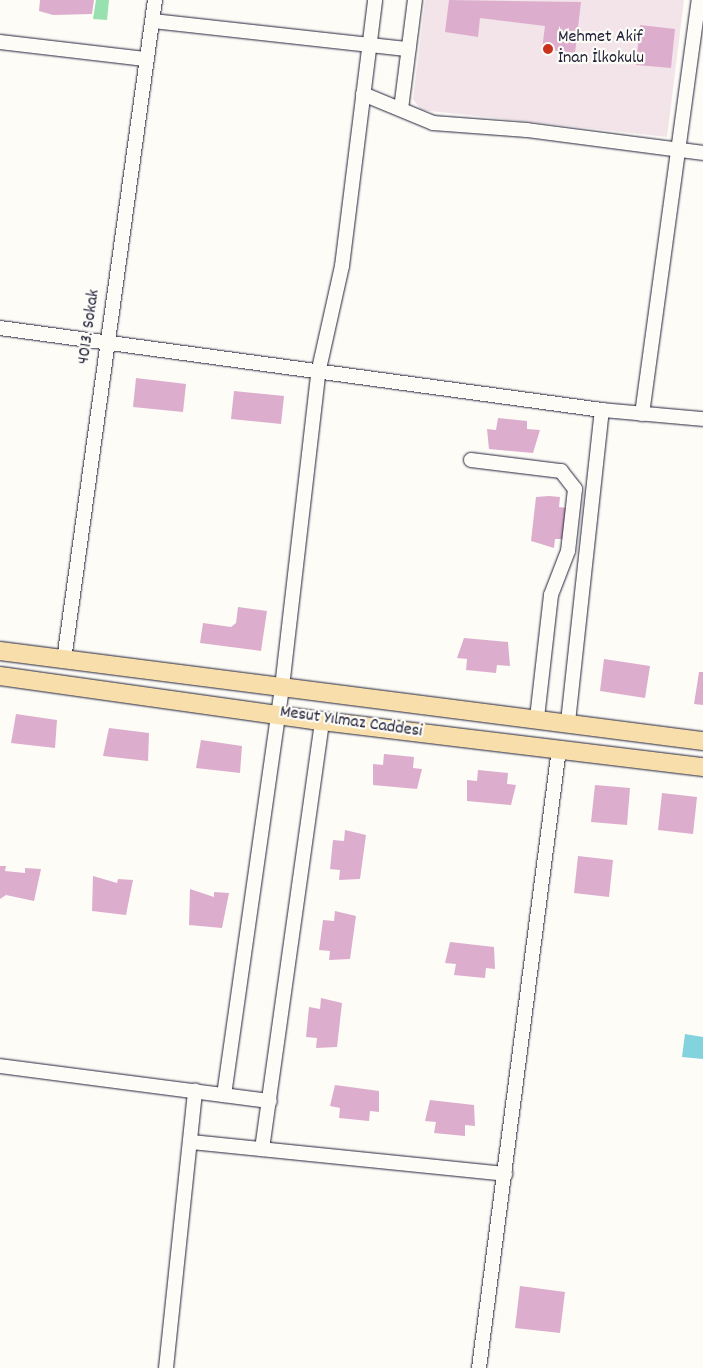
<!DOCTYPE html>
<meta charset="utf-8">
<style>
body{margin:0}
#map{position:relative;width:703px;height:1368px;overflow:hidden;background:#fdfcf7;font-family:Dekko,sans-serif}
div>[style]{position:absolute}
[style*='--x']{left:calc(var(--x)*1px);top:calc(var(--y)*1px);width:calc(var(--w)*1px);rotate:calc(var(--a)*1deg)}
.built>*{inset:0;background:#f3e4ea}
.green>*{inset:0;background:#98e0af}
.water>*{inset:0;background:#83d3de}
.building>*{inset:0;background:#ddadcd}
.roads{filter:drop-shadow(0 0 1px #22223b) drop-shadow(0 0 1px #22223b)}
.minor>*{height:14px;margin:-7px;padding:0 7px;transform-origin:7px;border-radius:7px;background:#fdfcf7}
.major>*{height:18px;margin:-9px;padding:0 9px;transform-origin:9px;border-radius:9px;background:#f8deab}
.dots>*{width:14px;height:14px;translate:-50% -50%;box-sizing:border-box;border:2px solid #fdfcf7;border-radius:50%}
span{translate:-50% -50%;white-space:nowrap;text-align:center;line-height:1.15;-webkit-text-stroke:4.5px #fdfcf7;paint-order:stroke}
.poi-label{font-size:18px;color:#22223b}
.left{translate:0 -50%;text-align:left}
.street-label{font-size:18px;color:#22223b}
</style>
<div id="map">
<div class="built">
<i style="clip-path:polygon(425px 0,684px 0,667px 137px,421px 110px,413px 99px)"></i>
</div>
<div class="green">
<i style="clip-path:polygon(96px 0,109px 0,107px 20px,93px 19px)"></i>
</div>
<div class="water">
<i style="clip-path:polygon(685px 1034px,703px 1037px,703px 1059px,682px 1057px)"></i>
</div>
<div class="building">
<i style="clip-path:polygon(40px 0,94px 0,92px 14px,53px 15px,39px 11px)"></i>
<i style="clip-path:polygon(449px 0,581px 2px,575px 53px,542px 49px,545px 26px,480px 18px,478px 37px,445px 32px)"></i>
<i style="clip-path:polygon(640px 25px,675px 29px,671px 68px,636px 65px)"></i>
<i style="clip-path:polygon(136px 378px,186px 384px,183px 412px,133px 407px)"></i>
<i style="clip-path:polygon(234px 391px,284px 396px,281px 424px,231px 419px)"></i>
<i style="clip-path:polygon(498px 418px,527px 421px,527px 429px,540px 430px,533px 453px,489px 449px,487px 429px,496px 430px)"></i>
<i style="clip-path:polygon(549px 496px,560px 497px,559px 507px,567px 508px,563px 539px,555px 539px,554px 548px,531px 541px,536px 497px)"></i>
<i style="clip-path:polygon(238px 607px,267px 611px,261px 651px,200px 643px,203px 623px,231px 627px,236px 623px)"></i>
<i style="clip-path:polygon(464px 638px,508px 642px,510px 666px,497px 665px,496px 673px,466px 670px,467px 659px,457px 658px)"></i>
<i style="clip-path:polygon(604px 659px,650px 666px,645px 698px,600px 691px)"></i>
<i style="clip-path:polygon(699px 672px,703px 672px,703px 705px,694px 704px)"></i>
<i style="clip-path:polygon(16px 714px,57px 720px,55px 748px,11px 743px)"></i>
<i style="clip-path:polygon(109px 728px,149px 733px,148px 761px,103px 756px)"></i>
<i style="clip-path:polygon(201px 740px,242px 746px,240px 773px,196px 768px)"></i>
<i style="clip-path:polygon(384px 754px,414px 757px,413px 768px,422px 769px,417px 789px,373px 785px,373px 764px,383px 765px)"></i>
<i style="clip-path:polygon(478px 770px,508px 773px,507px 784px,516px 785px,511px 805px,467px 801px,467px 780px,477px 781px)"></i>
<i style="clip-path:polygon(595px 785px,630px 788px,627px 825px,591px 822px)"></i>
<i style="clip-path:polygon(662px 793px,697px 797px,693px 834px,658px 830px)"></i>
<i style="clip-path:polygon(345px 830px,366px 835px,360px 879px,339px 880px,340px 870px,330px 869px,333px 840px,344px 841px)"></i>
<i style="clip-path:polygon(578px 856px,613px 860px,609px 897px,574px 893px)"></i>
<i style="clip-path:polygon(0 866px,6px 866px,5px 871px,25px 873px,25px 868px,41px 869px,34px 901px,6px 895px,0 899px)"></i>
<i style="clip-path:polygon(93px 876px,117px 883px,118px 879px,133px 880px,126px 915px,92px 911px)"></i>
<i style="clip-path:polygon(190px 889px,214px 897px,214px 892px,229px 893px,222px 928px,189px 925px)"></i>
<i style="clip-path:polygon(335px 911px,356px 916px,350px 959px,329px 960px,330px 951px,319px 950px,323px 920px,334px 921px)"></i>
<i style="clip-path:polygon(450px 942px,494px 947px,495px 969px,486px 968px,485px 978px,454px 975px,456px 964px,445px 963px)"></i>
<i style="clip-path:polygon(321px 998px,342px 1003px,337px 1047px,316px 1048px,317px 1038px,306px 1037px,309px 1007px,320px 1009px)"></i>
<i style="clip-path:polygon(335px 1085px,379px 1091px,379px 1112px,370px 1111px,369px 1121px,339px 1118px,340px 1108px,330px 1106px)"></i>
<i style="clip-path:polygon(430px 1100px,474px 1105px,475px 1126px,465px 1125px,465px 1136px,434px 1133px,436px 1122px,425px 1121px)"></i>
<i style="clip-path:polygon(520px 1286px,565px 1292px,560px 1333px,515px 1328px)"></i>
</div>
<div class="roads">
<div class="minor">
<i style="--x:153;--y:21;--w:257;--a:6.3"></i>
<i style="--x:0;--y:42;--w:146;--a:6.7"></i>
<i style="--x:363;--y:94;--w:76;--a:22.5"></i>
<i style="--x:433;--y:123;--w:94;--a:4.3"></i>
<i style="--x:527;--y:130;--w:177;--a:7.4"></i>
<i style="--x:401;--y:109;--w:110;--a:-82.7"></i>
<i style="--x:0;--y:328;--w:608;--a:7.76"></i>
<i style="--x:602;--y:410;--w:101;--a:5.1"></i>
<i style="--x:642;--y:414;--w:418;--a:-82.2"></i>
<i style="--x:471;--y:460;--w:91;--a:7"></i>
<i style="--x:561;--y:471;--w:23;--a:52"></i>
<i style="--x:575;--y:489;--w:62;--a:96.4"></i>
<i style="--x:568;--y:551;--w:47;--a:111.1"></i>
<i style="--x:551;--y:595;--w:124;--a:96.5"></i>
<i style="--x:64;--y:660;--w:666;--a:-82.15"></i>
<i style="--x:568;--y:722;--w:314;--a:-83.8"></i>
<i style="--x:0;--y:1066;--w:272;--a:7.4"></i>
<i style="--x:224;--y:1095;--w:412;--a:-81.9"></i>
<i style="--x:282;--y:687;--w:320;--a:-83.4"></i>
<i style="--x:319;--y:369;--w:106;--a:-77.4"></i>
<i style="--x:342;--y:266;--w:268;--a:-82.9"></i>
<i style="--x:191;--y:1142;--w:316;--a:5.8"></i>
<i style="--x:262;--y:1149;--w:432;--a:-82"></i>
<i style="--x:166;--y:1368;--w:279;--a:-84"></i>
<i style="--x:479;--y:1368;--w:624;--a:-82.64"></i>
</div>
<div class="major">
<i style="--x:0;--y:651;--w:709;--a:7.3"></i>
<i style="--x:0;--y:676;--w:325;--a:8"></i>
<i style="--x:322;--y:721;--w:384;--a:6.9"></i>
</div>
</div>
<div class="dots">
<i style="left:548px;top:49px;background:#c8321e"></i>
</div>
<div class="poi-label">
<span class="left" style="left:558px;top:49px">Mehmet Akif<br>İnan İlkokulu</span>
</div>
<div class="street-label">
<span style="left:90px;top:327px;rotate:-82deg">4013. Sokak</span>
<span style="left:351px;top:723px;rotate:8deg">Mesut Yılmaz Caddesi</span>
</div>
</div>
